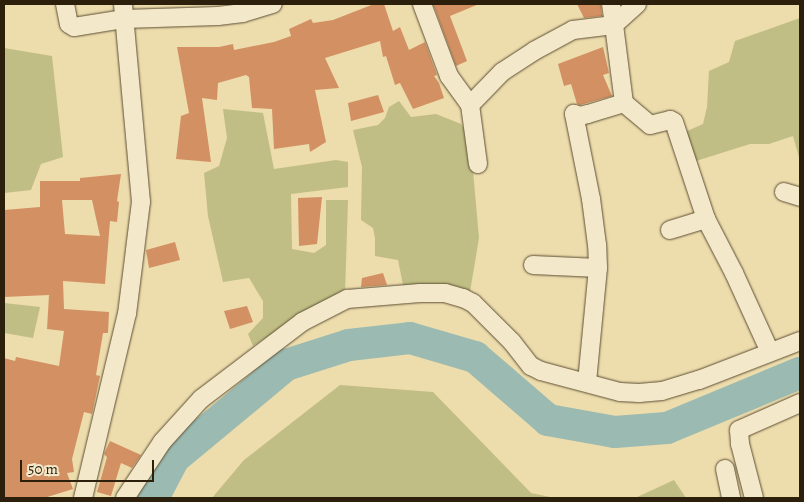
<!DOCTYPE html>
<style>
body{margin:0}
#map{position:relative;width:804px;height:502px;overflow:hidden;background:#eddcac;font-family:Alegreya,serif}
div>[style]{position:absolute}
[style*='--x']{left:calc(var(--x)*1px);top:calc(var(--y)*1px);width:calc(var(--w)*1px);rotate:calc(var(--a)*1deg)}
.green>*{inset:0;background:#c0be84}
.river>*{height:32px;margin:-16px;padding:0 16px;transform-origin:16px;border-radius:16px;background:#9bbab1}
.building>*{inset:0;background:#d39063}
.roads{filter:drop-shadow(0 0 1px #5c4e34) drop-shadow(0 0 1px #5c4e34)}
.minor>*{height:18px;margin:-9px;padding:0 9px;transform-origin:9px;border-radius:9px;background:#f3e8c9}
span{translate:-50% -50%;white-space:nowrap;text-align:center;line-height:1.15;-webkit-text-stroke:5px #f3e8c9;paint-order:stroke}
.frame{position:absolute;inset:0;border:5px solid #2c1f0c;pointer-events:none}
.scale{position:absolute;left:20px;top:460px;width:134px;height:22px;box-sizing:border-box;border:2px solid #2c1f0c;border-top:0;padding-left:6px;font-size:15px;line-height:18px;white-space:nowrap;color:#2c1f0c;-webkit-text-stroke:4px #f3e8c9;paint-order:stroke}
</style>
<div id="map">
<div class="green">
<i style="clip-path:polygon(800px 18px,800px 161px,793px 136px,769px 144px,750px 144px,696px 161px,685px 132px,703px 124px,707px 107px,709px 71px,729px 62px,735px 41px)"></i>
<i style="clip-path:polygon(4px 48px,52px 56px,63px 157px,41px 164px,31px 190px,4px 193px)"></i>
<i style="clip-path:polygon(399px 101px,411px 117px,436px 114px,461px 124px,470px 137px,479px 238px,470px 292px,441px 284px,403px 285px,398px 260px,375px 256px,375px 238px,373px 228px,361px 220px,362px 167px,353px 130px,378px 125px,385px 118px,389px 107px)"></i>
<i style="clip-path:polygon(223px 109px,263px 113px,274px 169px,336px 160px,348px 162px,348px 187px,291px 194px,292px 249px,314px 253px,326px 245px,326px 200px,348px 200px,345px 295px,300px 316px,253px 346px,248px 334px,263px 318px,263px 301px,249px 278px,223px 282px,208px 216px,204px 173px,219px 166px,227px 138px)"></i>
<i style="clip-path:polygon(4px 303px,40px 307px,33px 338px,4px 333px)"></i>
<i style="clip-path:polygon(340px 385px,433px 392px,531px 493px,555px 498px,212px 498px,244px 460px)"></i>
<i style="clip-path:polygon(674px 480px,686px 498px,635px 498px)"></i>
</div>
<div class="river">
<i style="--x:153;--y:498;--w:45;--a:-62.3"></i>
<i style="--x:174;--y:458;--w:146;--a:-39.7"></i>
<i style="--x:286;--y:365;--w:66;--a:-17.6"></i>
<i style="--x:349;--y:345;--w:61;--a:-6.5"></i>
<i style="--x:410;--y:338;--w:68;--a:16.3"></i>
<i style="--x:475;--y:357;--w:96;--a:40.8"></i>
<i style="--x:548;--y:420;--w:68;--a:10.2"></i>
<i style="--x:615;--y:432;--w:52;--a:-4.4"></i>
<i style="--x:667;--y:428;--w:144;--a:-22.5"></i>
</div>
<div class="building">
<i style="clip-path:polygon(374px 4px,384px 4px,393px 31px,400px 27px,409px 50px,425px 42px,437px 75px,434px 76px,439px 83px,444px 98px,413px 109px,400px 83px,395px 85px,386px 56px,383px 57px,380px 41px,325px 58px,339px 88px,315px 90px,326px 142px,310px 152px,309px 144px,274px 149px,272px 109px,252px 108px,249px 77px,246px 75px,218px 83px,217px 100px,202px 98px,211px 162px,176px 159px,181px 116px,189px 113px,177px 47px,219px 47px,233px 44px,234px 50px,274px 42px,291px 36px,289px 29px,311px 19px,313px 23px,333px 20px)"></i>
<i style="clip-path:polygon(433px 4px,479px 4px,450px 16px,467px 61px,456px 66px)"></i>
<i style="clip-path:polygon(577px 4px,601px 4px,602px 16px,584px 18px)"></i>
<i style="clip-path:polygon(603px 47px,609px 73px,603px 75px,612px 96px,580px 105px,577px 104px,571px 84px,564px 86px,558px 64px)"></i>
<i style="clip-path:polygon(378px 95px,384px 112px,351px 121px,348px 103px)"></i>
<i style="clip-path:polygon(evenodd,121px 174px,117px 201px,119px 202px,117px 222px,110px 221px,105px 284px,63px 281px,64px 309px,109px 312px,108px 333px,103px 333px,96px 375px,100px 376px,92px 414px,84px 412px,72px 459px,74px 472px,67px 473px,73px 489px,44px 498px,4px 498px,4px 358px,15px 361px,16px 357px,59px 366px,64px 331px,47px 329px,49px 295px,4px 297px,4px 210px,40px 207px,40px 181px,80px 181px,80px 178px,121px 174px,62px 200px,92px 200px,100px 236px,65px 234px,62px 200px)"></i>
<i style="clip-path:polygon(322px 197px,317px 244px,299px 246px,298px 198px)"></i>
<i style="clip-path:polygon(175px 242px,180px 260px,149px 268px,146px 250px)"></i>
<i style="clip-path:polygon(383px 273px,387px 285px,361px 287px,362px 278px)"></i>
<i style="clip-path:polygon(247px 306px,253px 322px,230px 329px,224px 311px)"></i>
<i style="clip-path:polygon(110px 441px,141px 455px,132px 468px,121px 463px,111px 496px,97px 492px,107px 457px,104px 454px)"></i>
</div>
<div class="roads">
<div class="minor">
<i style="--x:65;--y:4;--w:20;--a:79"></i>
<i style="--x:69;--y:24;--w:6;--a:31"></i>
<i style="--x:74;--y:27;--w:51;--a:-9.1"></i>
<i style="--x:124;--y:19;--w:94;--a:-1.8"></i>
<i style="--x:218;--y:16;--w:25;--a:-7"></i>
<i style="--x:243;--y:13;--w:31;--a:-17"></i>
<i style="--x:422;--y:4;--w:77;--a:69.4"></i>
<i style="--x:449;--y:76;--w:36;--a:54"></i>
<i style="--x:637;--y:4;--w:31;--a:138"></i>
<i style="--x:614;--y:25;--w:79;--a:82.7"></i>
<i style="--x:624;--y:103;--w:34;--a:40"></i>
<i style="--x:650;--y:125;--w:21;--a:-14"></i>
<i style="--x:670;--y:120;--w:4;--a:27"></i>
<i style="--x:674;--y:122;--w:102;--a:71.7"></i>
<i style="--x:706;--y:219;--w:61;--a:62.6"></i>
<i style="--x:734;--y:273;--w:87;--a:65.5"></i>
<i style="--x:478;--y:164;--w:60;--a:-97.7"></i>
<i style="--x:470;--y:105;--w:46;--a:-45.9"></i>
<i style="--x:502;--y:72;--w:38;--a:-33"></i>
<i style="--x:534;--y:51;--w:44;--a:-28.3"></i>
<i style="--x:573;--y:30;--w:41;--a:-7"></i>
<i style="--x:614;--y:25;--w:21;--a:-98"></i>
<i style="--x:784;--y:192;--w:17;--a:17"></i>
<i style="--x:670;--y:230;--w:38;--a:-17"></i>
<i style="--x:533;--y:265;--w:65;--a:2.6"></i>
<i style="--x:587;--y:382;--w:115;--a:-84.5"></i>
<i style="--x:598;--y:268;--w:23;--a:-92"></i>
<i style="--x:597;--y:245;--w:46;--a:-97.4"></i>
<i style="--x:591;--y:199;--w:87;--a:-101.3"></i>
<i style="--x:574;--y:114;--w:6;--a:18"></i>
<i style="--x:580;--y:116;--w:8;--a:-14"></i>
<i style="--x:588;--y:114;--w:38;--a:-17"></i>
<i style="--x:725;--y:469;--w:30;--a:78"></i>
<i style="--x:83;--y:498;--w:189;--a:-76.6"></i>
<i style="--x:127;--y:314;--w:113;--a:-82.9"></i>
<i style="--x:141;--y:202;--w:199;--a:-95.2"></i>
<i style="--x:125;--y:498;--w:67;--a:-56.5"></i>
<i style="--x:162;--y:442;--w:58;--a:-47.8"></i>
<i style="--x:201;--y:399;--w:127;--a:-37.3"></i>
<i style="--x:302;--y:322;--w:51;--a:-27.1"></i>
<i style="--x:347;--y:299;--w:73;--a:-4.7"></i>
<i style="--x:420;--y:293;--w:25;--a:0"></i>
<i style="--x:445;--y:293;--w:19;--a:16"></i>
<i style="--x:463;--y:298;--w:11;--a:27"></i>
<i style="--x:473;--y:303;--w:55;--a:45"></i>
<i style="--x:512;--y:342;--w:31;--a:52"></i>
<i style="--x:531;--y:366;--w:11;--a:27"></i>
<i style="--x:541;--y:371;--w:82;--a:14.9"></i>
<i style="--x:620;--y:392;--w:19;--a:3"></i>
<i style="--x:639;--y:393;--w:23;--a:-5"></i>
<i style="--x:662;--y:391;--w:39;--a:-17"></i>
<i style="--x:699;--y:380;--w:108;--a:-21.1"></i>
<i style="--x:754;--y:498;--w:56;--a:-104.5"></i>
<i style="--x:740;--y:444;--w:14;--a:-94"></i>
<i style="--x:739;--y:430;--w:67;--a:-23.9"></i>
</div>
</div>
<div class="frame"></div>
<div class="scale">50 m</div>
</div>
